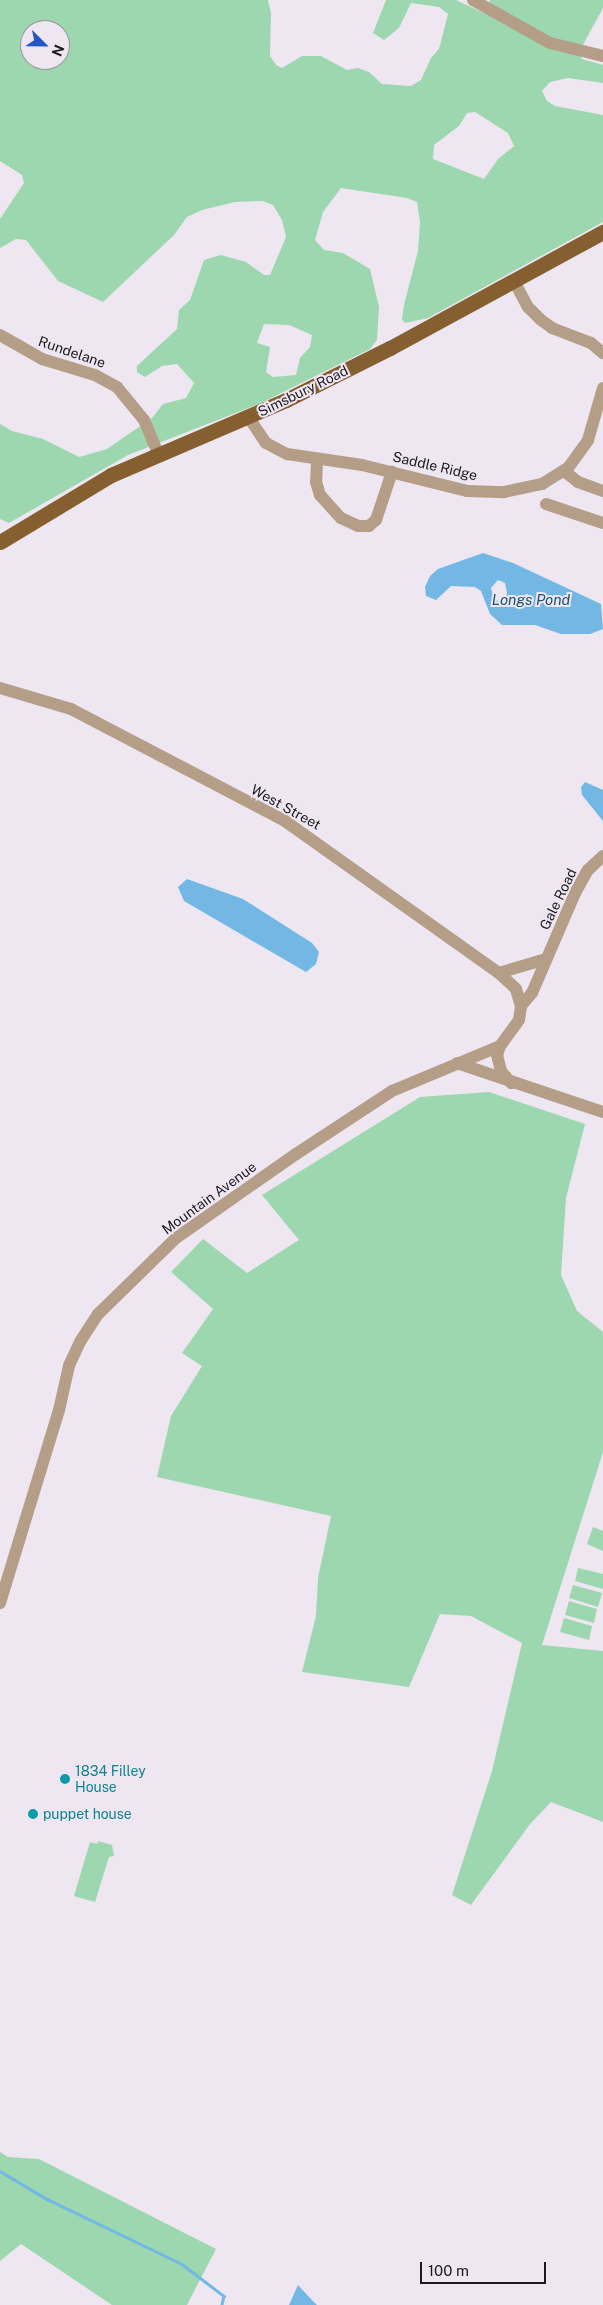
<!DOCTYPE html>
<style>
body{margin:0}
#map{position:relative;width:603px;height:2305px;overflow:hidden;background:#eee7f2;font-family:"Public Sans",sans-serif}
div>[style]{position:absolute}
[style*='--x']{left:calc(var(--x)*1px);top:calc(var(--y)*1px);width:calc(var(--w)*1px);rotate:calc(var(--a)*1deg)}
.green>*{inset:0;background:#9cd7b0}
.water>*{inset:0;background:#73b8e4}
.stream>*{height:2.5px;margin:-1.25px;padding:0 1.25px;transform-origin:1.25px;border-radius:1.25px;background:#73b8e4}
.minor>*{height:12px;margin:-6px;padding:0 6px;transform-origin:6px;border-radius:6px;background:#b59e87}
.major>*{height:15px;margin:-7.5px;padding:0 7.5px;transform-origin:7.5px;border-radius:7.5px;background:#865f31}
.dots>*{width:14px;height:14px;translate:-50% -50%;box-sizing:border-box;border:2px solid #eee7f2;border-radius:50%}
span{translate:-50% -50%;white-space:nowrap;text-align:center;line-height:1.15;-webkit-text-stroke:4px #eee7f2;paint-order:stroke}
.street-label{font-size:14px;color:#1c1a1e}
.culture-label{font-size:14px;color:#0d838f}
.left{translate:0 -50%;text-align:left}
.water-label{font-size:15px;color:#1d516f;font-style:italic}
.north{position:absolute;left:20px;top:20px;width:50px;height:50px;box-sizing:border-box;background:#eee7f2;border:1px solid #9a959d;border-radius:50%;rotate:113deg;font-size:14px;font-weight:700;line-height:20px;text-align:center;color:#1c1a1e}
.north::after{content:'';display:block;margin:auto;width:18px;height:22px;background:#2357c5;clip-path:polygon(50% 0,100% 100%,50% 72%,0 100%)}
.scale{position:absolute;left:420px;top:2262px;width:126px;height:22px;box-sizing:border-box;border:2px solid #1c1a1e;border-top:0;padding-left:6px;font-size:15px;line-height:18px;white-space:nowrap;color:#1c1a1e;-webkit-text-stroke:4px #eee7f2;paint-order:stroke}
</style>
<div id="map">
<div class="green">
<i style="clip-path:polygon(evenodd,0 0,268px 0,271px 13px,270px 56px,276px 65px,282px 68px,302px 56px,321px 56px,347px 70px,358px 68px,369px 72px,382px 84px,411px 86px,421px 80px,431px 58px,439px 49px,448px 14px,439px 7px,411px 3px,399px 28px,384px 40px,373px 33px,386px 0,456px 0,484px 13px,490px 0,603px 0,603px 8px,579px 52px,582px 59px,603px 65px,603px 83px,568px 78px,550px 82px,542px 91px,547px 101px,555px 106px,603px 115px,603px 222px,428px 318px,405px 323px,402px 319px,404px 305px,418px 251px,420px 222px,417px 202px,407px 198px,341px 188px,323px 212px,315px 240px,324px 250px,343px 253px,370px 269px,379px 307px,377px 340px,370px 349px,261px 403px,128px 455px,9px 523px,0 519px,0 424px,12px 431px,43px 439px,79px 457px,107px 449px,152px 418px,163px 404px,186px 398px,194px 383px,177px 364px,162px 366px,145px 377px,137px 372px,137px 366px,177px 329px,179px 310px,190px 300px,204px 260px,221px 255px,246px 262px,264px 275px,270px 275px,286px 237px,282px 220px,273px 205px,263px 201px,235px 202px,202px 210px,187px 217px,174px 235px,103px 302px,58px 281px,26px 240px,16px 239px,0 248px,0 219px,24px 183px,22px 175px,0 161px,0 0,30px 30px,60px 30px,60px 60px,30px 60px,30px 30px,0 0,475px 112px,508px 133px,514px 146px,498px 159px,484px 179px,433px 159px,434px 145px,459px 126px,467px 113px,475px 112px,0 0,264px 324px,289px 325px,312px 335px,310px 347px,300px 358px,296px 375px,273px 377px,266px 372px,270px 347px,257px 343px,264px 324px)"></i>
<i style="clip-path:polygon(489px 1092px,585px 1124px,566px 1198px,561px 1275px,577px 1311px,603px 1332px,603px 1452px,542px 1645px,603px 1651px,603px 1822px,551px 1802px,530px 1824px,471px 1905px,452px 1895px,492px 1771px,522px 1643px,471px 1616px,440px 1614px,409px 1687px,302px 1672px,316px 1616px,318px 1578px,331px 1516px,157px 1477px,171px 1416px,202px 1366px,182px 1353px,213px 1309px,171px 1272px,203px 1239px,247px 1273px,299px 1240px,262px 1195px,420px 1097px)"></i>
<i style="clip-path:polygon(593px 1527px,603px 1531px,603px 1551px,587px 1544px)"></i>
<i style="clip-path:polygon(578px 1568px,603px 1574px,603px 1589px,575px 1581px)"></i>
<i style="clip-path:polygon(573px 1585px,602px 1593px,598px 1607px,569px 1598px)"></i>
<i style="clip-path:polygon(569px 1601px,597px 1609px,594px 1623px,565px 1615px)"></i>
<i style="clip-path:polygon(564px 1618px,592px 1626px,589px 1640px,560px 1632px)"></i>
<i style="clip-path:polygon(98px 1841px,112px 1845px,114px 1856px,109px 1857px,95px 1902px,74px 1896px,90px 1842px,97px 1844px)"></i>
<i style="clip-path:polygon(0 2152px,8px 2157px,39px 2159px,216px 2249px,187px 2305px,112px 2305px,21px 2244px,0 2261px)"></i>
</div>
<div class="water">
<i style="clip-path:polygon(evenodd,483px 553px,513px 563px,601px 604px,603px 629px,590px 634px,561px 634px,535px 625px,502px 625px,490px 614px,481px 591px,475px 587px,451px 586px,436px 600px,426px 596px,425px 587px,430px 576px,438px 569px,483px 553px,498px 580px,505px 583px,507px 593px,505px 600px,500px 602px,494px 599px,491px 588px,498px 580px)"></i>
<i style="clip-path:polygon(585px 782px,603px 790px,603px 821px,582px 795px,581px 787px)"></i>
<i style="clip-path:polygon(187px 879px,243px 899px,312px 943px,319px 952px,316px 964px,306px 972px,184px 901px,178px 887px)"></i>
<i style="clip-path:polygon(298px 2285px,310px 2298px,317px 2305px,289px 2305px)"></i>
</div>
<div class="stream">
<i style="--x:0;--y:2171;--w:55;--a:30.8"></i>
<i style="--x:47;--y:2199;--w:150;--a:25.7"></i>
<i style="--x:182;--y:2264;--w:53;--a:37.3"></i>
<i style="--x:224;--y:2296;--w:9;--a:103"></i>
</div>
<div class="minor">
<i style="--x:473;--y:0;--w:88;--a:29.2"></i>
<i style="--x:550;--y:43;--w:55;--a:13.8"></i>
<i style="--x:514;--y:281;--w:30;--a:62"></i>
<i style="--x:528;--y:307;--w:18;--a:45"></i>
<i style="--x:541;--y:320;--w:14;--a:36"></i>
<i style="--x:552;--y:328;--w:42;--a:21"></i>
<i style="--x:591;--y:343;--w:16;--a:40"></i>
<i style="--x:0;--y:335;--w:48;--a:29.7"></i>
<i style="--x:42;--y:359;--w:55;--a:16.8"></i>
<i style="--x:95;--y:375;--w:25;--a:29"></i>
<i style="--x:117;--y:387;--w:43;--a:50.7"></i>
<i style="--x:144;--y:420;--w:38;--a:67"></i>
<i style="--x:249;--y:418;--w:30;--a:56"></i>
<i style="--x:266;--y:443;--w:24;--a:28"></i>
<i style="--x:287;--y:454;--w:76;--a:8.3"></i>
<i style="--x:362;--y:465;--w:108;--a:13.9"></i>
<i style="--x:467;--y:491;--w:37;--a:2"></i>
<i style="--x:504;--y:492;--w:39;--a:-12"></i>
<i style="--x:542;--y:484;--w:31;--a:-32"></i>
<i style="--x:568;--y:468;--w:34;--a:-54"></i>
<i style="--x:588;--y:440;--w:54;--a:-73.9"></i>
<i style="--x:317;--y:459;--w:23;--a:92"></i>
<i style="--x:316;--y:482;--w:14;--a:73"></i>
<i style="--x:320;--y:495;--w:31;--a:48"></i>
<i style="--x:341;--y:518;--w:19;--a:25"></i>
<i style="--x:358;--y:526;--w:11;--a:0"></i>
<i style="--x:369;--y:526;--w:9;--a:-41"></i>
<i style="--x:376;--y:520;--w:51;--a:-71.6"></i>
<i style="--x:564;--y:471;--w:18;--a:38"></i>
<i style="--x:578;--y:482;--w:27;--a:20"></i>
<i style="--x:546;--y:504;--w:60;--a:18.4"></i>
<i style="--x:0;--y:688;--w:74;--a:16.5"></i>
<i style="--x:71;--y:709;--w:242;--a:27.6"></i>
<i style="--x:285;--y:821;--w:262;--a:35.4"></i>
<i style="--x:499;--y:973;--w:23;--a:43"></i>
<i style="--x:516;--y:989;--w:18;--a:74"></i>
<i style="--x:521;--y:1006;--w:14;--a:98"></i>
<i style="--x:519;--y:1020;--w:32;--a:126"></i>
<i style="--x:500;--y:1046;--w:117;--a:157.4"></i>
<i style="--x:392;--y:1091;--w:115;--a:146.7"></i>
<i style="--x:296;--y:1154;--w:146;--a:145"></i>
<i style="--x:176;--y:1238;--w:109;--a:135.7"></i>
<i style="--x:98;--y:1314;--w:33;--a:123"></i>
<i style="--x:80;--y:1342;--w:26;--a:115"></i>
<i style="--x:69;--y:1366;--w:45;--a:102.8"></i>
<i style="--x:59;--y:1410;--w:202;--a:107"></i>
<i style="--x:499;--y:973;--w:49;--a:-16.6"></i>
<i style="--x:521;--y:1006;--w:17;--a:-50"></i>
<i style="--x:532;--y:993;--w:109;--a:-66.7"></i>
<i style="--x:575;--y:893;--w:26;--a:-61"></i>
<i style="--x:588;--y:870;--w:21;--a:-43"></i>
<i style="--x:500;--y:1046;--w:9;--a:108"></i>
<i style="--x:497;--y:1055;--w:16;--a:76"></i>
<i style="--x:501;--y:1071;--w:16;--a:50"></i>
<i style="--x:457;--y:1063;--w:154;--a:18.6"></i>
</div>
<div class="major">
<i style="--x:0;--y:542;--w:130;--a:-31.1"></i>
<i style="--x:111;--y:475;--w:190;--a:-23.2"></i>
<i style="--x:286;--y:400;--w:116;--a:-26.6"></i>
<i style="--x:390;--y:348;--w:243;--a:-28.6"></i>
</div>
<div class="dots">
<i style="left:65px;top:1779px;background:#0f9aa8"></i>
<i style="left:33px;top:1814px;background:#0f9aa8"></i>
</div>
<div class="street-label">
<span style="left:72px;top:352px;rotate:19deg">Rundelane</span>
<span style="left:303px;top:391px;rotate:-26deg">Simsbury Road</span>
<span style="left:435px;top:466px;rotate:13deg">Saddle Ridge</span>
<span style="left:286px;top:807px;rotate:29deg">West Street</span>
<span style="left:558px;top:899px;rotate:-64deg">Gale Road</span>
<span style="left:209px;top:1198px;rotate:-36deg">Mountain Avenue</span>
</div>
<div class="culture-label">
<span class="left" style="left:75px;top:1779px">1834 Filley<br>House</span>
<span class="left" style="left:43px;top:1814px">puppet house</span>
</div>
<div class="water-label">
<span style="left:531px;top:600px">Longs Pond</span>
</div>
<div class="north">N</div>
<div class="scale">100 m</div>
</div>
